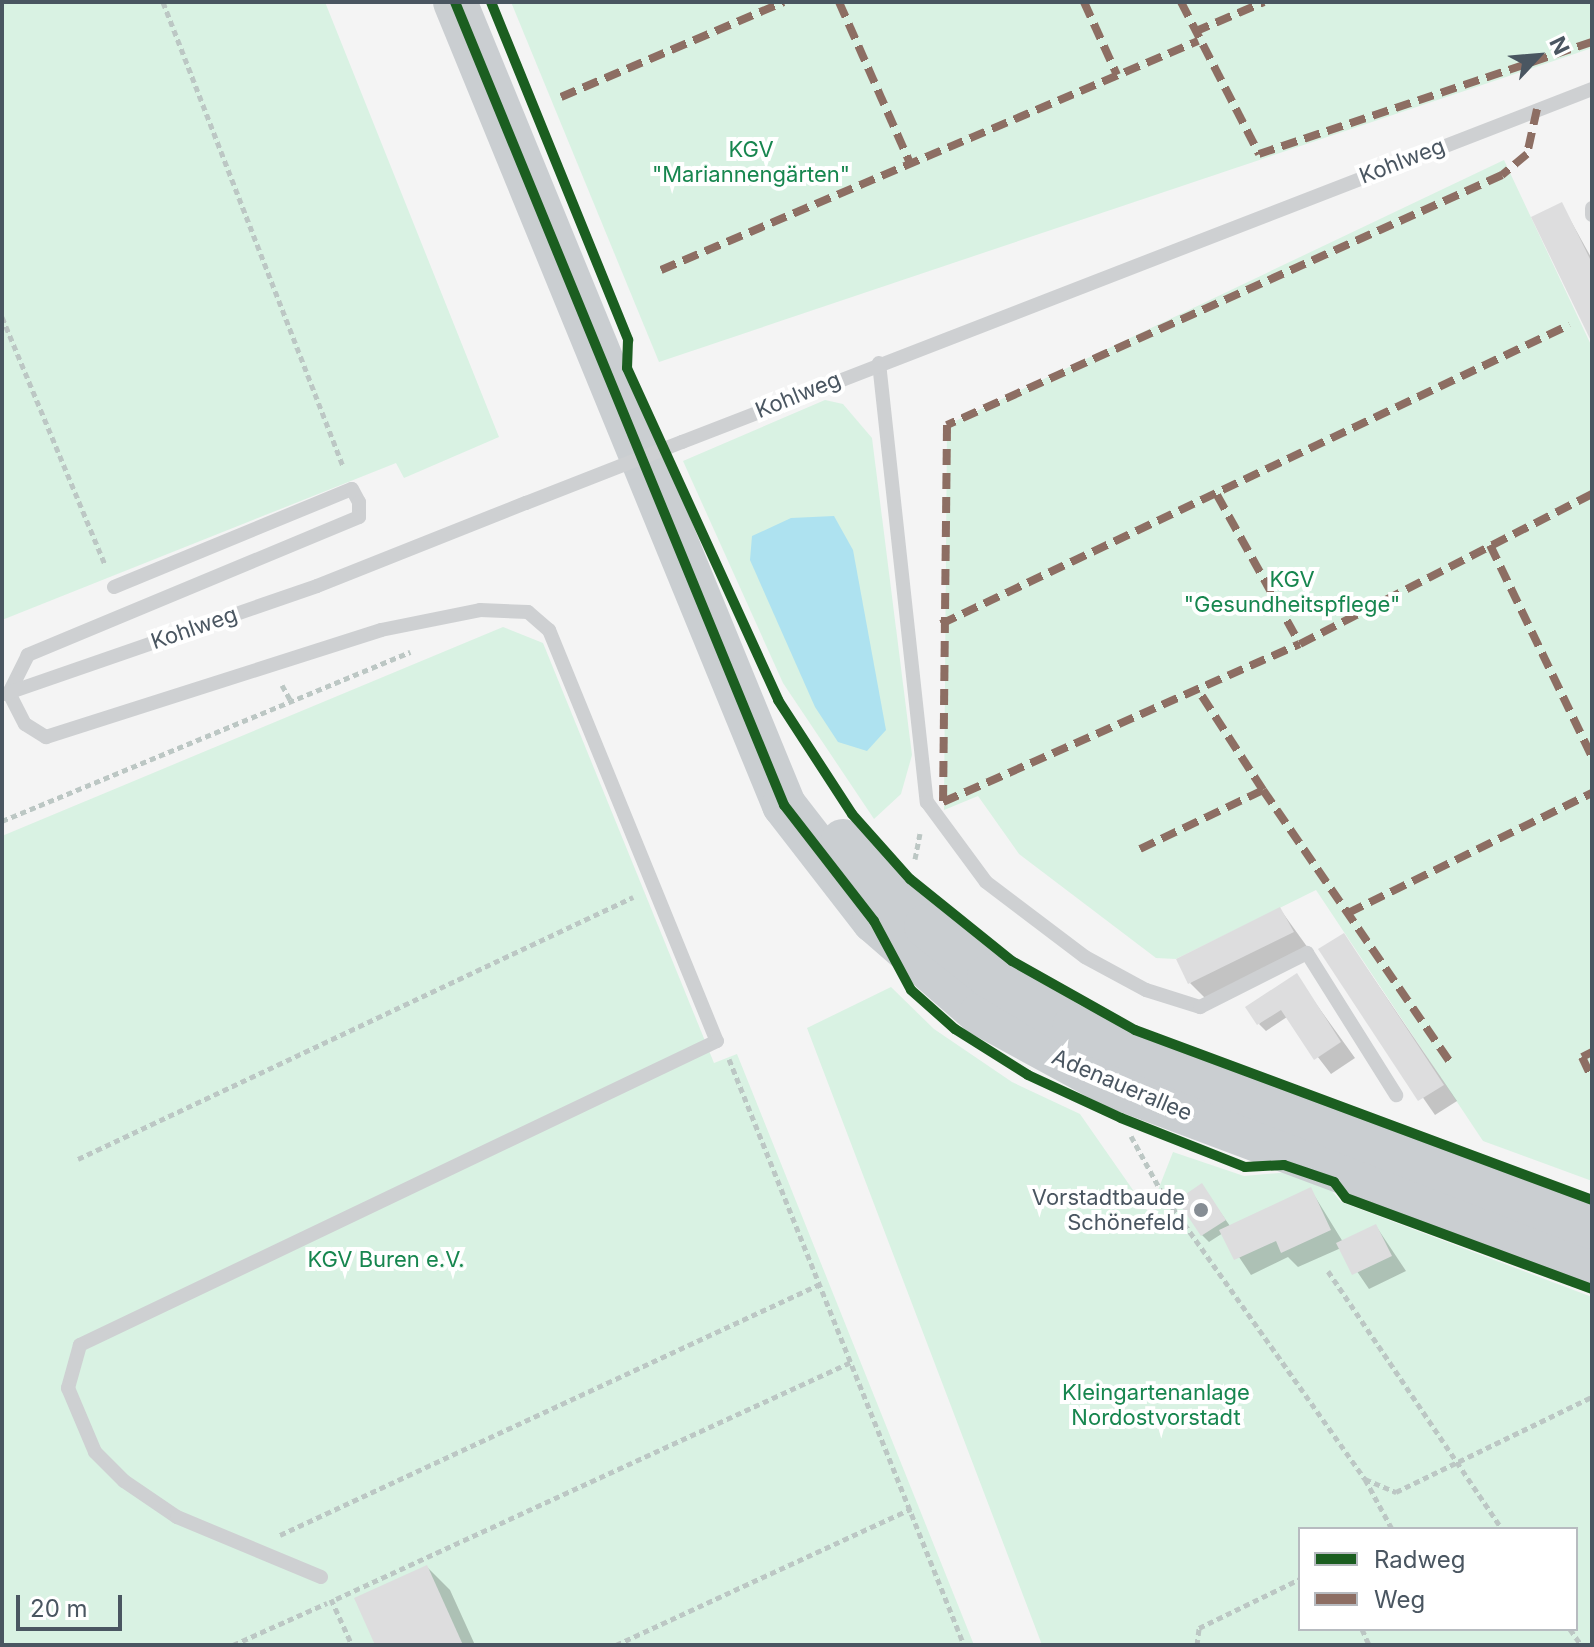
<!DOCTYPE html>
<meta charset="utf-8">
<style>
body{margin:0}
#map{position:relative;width:1594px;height:1647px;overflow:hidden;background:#f4f4f4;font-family:Inter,sans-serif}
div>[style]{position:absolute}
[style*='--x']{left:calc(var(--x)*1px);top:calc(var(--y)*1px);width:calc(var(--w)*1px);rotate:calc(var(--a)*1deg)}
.green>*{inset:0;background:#d9f2e3}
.water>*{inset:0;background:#aee2f0}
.shadow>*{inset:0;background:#0003}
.building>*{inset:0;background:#ddddde}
.path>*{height:5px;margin-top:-2.5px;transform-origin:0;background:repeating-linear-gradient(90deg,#bcc7c4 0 6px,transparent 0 10px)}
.lane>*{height:14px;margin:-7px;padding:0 7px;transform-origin:7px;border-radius:7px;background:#ced0d2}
.primary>*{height:44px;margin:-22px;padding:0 22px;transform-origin:22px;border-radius:22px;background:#caced1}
.lane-bridge>*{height:14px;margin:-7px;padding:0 7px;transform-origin:7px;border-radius:7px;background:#ced0d2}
.quiet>*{height:8px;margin-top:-4px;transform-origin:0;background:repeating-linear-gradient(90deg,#8d6e63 0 16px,transparent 0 24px)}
.cycleway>*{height:10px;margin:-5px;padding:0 5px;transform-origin:5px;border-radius:5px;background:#1b5e20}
.dots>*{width:22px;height:22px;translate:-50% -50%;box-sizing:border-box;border:4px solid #fff;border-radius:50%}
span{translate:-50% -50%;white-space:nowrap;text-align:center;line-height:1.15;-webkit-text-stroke:8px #fff;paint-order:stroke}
.park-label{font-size:22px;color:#17864f}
.street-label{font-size:22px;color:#4a5661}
.poi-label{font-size:22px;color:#4a5661}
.right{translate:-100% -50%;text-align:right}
.frame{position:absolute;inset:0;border:4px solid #4a5661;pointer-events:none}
.legend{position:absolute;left:1298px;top:1527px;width:280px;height:104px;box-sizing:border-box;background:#fff;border:2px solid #b7bbc0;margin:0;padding:10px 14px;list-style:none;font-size:24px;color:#4a5661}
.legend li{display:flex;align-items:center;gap:16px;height:40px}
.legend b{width:40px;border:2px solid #b7bbc0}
.north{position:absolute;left:1498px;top:16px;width:80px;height:80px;-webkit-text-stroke:6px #fff;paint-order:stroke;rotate:64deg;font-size:22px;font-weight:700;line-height:32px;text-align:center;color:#4a5661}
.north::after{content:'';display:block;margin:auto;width:28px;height:36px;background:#4a5661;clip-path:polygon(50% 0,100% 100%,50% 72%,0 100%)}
.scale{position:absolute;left:16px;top:1595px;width:106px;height:36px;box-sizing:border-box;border:4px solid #4a5661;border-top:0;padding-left:10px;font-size:24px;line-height:28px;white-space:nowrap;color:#4a5661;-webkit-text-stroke:6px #fff;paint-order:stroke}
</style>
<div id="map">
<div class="green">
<i style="clip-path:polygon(2px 2px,325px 2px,499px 437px,404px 478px,396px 463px,2px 620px)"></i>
<i style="clip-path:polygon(511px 2px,1592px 2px,1592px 48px,659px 362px)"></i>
<i style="clip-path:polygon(1504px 160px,1592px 347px,1592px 1181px,1483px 1141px,1316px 890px,1176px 959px,1156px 958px,1019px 854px,978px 796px,944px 810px,947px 425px)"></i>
<i style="clip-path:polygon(825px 400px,843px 404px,872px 438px,912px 755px,901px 794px,874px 819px,783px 683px,683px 461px)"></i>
<i style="clip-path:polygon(503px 627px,543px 643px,714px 1063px,737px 1054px,974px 1645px,2px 1645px,2px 836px)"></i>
<i style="clip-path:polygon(evenodd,891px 987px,934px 1029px,1012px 1082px,1080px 1114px,1149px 1213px,1173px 1152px,1244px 1176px,1291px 1172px,1331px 1190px,1341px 1202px,1592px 1297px,1592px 1645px,1042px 1645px,807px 1028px,891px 987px,1300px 1529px,1576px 1529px,1576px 1629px,1300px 1629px,1300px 1529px)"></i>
</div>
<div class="water">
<i style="clip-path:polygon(834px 516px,853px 550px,886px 730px,867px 751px,838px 742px,815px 707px,750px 560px,752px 536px,791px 518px)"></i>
</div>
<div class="shadow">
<i style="clip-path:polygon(1562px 205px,1592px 259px,1592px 339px)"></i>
<i style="clip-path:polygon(1280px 909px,1308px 948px,1205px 998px,1190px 983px)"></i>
<i style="clip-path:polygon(1344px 935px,1457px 1101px,1435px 1115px,1321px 950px)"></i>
<i style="clip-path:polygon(1296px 976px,1355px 1058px,1331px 1074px,1287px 1017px,1266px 1031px,1259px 1024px)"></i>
<i style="clip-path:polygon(1202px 1186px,1230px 1226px,1311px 1190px,1343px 1242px,1376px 1226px,1406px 1271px,1369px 1289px,1341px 1248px,1298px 1267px,1288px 1257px,1251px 1275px,1223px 1233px,1209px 1242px,1202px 1235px)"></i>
<i style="clip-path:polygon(427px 1567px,450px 1590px,475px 1645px,377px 1645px)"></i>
</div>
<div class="building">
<i style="clip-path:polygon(1562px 202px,1592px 263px,1592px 343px,1531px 217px)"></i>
<i style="clip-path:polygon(1280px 907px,1294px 932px,1188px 984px,1176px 959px)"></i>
<i style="clip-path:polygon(1344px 933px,1444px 1085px,1418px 1101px,1318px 949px)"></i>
<i style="clip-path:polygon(1297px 973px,1341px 1042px,1314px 1060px,1281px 1010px,1257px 1025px,1245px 1007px)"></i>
<i style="clip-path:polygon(1202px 1183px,1226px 1220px,1201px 1236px,1177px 1200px)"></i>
<i style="clip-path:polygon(1311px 1187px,1331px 1230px,1281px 1253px,1276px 1241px,1234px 1260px,1219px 1230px)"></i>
<i style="clip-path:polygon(1376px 1224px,1392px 1256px,1352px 1275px,1336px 1243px)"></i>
<i style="clip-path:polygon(427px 1565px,463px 1645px,375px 1645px,354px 1598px)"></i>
</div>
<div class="path">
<i style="--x:163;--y:2;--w:498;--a:68.8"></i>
<i style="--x:2;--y:317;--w:268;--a:67.4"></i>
<i style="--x:282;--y:685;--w:18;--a:61"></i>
<i style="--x:2;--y:821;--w:442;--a:-22.5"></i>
<i style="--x:915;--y:859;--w:26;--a:-79"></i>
<i style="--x:729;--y:1059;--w:631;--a:68.15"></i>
<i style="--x:1131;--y:1136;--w:63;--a:61.4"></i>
<i style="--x:1161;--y:1191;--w:353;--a:54.7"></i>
<i style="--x:1365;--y:1479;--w:34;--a:23"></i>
<i style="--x:1396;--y:1492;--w:218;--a:-25.9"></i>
<i style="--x:78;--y:1159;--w:614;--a:-25.27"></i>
<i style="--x:1328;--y:1271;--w:311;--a:56"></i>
<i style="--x:1365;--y:1479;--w:57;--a:61.6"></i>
<i style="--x:280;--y:1535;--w:595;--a:-24.93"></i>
<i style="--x:331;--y:1599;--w:51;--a:65.5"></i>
<i style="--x:336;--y:1599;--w:567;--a:-24.71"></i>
<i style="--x:1362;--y:1629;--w:17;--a:66"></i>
<i style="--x:1570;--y:1629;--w:19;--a:55"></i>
<i style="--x:233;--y:1645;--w:103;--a:-24.1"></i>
<i style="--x:616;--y:1645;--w:325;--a:-24.8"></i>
<i style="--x:1197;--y:1645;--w:17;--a:-83"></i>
<i style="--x:1199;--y:1628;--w:112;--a:-25.9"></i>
</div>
<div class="lane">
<i style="--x:1592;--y:208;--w:7;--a:90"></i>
<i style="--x:879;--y:363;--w:442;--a:83.8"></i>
<i style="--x:927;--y:802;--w:99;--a:53.6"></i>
<i style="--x:986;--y:882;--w:124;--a:37.1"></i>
<i style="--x:1085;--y:957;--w:69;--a:28.4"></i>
<i style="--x:1146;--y:990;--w:57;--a:17.5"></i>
<i style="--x:1200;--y:1007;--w:120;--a:-26.8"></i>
<i style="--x:1307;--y:953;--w:168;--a:57.9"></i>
<i style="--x:682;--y:442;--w:976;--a:-21.2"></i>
<i style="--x:114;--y:587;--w:257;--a:-22.4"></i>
<i style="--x:352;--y:489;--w:15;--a:62"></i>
<i style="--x:359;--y:502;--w:15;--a:90"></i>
<i style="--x:359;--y:517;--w:359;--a:157.4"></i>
<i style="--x:28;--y:655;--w:42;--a:116.6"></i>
<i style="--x:9;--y:693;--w:35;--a:63"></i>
<i style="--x:25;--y:724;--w:25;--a:32"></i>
<i style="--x:46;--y:737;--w:352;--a:-17.7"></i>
<i style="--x:381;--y:630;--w:101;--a:-11.4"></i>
<i style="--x:480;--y:610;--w:48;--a:2.4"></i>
<i style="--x:528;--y:612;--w:28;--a:41"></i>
<i style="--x:549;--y:630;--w:444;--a:67.8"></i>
<i style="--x:717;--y:1041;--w:706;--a:154.49"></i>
<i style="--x:80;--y:1345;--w:45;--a:105.6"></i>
<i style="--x:68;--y:1388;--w:69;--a:67.1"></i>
<i style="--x:95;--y:1452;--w:41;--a:45"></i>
<i style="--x:124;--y:1481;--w:64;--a:34.2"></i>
<i style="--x:177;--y:1517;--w:156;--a:22.6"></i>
<i style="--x:5;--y:694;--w:330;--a:-19.1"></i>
<i style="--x:317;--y:586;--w:225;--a:-21.7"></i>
</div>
<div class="primary">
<i style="--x:455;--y:2;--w:868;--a:67.72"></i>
<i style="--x:784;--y:805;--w:147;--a:52.2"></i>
<i style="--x:874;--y:921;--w:142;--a:41"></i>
<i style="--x:981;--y:1014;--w:150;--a:28.6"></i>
<i style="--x:1113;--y:1086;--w:511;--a:20.49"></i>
<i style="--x:843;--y:841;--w:119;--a:45.7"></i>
<i style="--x:926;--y:926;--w:80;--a:38.4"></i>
<i style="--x:989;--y:976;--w:99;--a:31"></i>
<i style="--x:1074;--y:1027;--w:555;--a:21.11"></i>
</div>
<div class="lane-bridge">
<i style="--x:526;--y:503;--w:168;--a:-21.4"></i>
</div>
<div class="quiet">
<i style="--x:839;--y:2;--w:176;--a:66.2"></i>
<i style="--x:1084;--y:2;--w:80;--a:65.7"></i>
<i style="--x:1181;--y:2;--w:171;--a:62.8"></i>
<i style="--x:1259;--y:154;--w:351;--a:-18.6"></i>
<i style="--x:1194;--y:32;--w:76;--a:-23.2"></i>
<i style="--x:561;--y:97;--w:242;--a:-23.1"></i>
<i style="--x:1537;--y:109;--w:46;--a:102.5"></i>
<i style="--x:1527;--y:154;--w:33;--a:140"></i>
<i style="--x:1502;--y:175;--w:609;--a:155.75"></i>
<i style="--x:947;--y:425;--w:377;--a:90.6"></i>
<i style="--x:943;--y:802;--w:390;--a:-23.9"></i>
<i style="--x:1300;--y:644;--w:328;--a:-27.2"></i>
<i style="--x:661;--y:270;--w:584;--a:-23.1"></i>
<i style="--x:1217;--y:495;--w:171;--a:60.9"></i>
<i style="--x:1490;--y:545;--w:235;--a:64.3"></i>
<i style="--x:941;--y:624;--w:696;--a:-25.46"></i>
<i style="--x:1263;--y:790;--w:332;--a:55.5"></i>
<i style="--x:1140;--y:849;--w:136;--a:-25.6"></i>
<i style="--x:1263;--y:790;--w:119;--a:-123"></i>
<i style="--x:1348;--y:913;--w:272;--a:-26.2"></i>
<i style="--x:1592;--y:1052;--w:11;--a:153"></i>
<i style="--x:1582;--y:1057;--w:23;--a:65"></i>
</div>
<div class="cycleway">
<i style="--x:455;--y:2;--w:868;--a:67.72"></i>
<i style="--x:784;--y:805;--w:147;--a:52.2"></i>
<i style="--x:874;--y:921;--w:78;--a:61.8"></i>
<i style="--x:911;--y:990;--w:59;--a:41.6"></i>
<i style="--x:955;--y:1029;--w:86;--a:32.2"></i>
<i style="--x:1028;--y:1075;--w:102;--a:24.8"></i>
<i style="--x:1121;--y:1118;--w:133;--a:21.6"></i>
<i style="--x:1245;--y:1167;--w:39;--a:-3"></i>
<i style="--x:1284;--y:1165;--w:53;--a:18.8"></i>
<i style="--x:1334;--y:1182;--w:20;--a:53"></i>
<i style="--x:1346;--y:1198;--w:262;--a:20.3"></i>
<i style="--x:491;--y:2;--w:365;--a:67.9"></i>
<i style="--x:628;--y:340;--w:28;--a:92"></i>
<i style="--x:627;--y:368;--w:365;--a:65.5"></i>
<i style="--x:778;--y:700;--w:136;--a:57"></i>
<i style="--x:852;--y:814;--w:87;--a:48.3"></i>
<i style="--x:910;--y:879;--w:131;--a:38.8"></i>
<i style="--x:1012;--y:961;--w:141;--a:29.3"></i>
<i style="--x:1135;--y:1030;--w:488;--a:20.4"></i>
</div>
<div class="dots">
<i style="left:1201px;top:1210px;background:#868d94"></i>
</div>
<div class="park-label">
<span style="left:751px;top:162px">KGV<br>"Mariannengärten"</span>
<span style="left:1292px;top:592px">KGV<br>"Gesundheitspflege"</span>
<span style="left:386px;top:1260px">KGV Buren e.V.</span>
<span style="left:1156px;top:1405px">Kleingartenanlage<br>Nordostvorstadt</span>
</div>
<div class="street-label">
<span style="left:1402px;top:161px;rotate:-21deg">Kohlweg</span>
<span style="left:798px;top:395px;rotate:-22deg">Kohlweg</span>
<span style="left:194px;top:628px;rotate:-19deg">Kohlweg</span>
<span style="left:1122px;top:1085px;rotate:23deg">Adenauerallee</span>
</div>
<div class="poi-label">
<span class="right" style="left:1185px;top:1210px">Vorstadtbaude<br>Schönefeld</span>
</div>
<div class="frame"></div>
<ul class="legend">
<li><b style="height:10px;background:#1b5e20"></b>Radweg</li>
<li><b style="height:10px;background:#8d6e63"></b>Weg</li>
</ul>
<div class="north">N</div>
<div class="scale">20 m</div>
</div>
